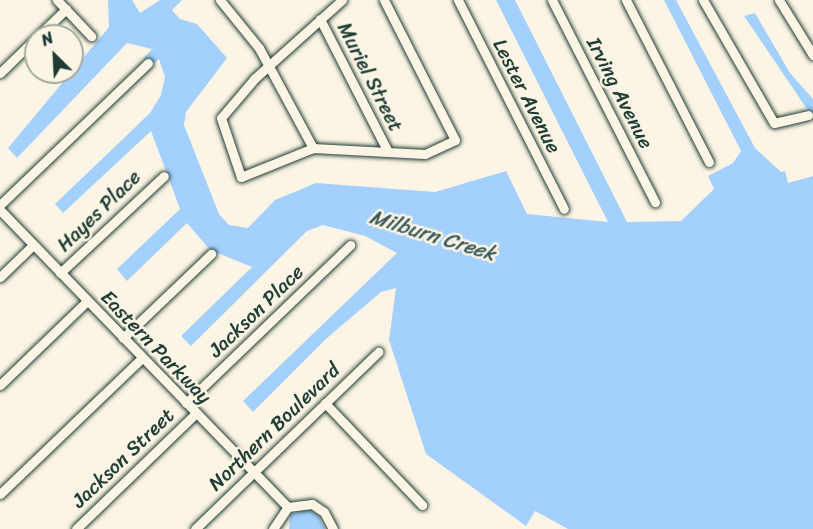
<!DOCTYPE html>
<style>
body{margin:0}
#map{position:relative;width:813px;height:529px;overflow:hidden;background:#fcf5e5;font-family:Sriracha,sans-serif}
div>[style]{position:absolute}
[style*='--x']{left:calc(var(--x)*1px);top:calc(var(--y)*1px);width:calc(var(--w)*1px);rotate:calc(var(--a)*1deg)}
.water>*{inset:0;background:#a4d0fe}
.roads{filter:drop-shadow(0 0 2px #1f3d34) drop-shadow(0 0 2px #1f3d34)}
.minor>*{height:9px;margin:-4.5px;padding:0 4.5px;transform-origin:4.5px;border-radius:4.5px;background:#fcf5e5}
span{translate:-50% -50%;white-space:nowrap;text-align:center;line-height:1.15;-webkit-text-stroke:5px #fcf5e5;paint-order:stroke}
.street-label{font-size:20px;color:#1f3d34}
.water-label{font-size:21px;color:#3a5a5c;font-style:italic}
.north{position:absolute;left:24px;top:24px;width:60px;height:60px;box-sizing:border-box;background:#fcf5e5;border:2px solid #a4ab9e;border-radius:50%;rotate:336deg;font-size:16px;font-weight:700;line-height:24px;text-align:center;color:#1f3d34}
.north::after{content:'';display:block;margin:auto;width:21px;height:27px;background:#1f3d34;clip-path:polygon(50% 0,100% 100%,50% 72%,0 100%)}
</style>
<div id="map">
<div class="water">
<i style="clip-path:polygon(108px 0,132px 0,140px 13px,160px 0,182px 0,172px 10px,180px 19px,197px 24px,227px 58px,186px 112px,184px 125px,219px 214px,229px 225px,248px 228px,275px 200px,316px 183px,435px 192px,506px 171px,527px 214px,608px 222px,496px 0,515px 0,627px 222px,681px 221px,714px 189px,708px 176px,733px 163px,741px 151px,664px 0,676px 0,755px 148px,781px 172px,785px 171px,788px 183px,813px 176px,813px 529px,568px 529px,535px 511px,526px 526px,426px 454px,389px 340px,396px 288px,381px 292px,327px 338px,253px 412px,243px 401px,397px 253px,365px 236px,323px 225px,307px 231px,191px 346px,181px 336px,252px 267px,210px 250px,187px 223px,127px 281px,117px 269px,180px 209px,151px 131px,63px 213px,55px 204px,150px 113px,161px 95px,165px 77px,159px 59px,151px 66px,144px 58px,152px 49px,127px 43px,17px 158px,8px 148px,109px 27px)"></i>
<i style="clip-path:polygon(755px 13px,790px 73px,813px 99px,813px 118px,744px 16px)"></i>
<i style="clip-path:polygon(308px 509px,318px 515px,325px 529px,289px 529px,290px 515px)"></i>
</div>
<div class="roads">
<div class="minor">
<i style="--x:57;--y:0;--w:50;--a:46.6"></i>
<i style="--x:220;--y:0;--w:62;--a:50.9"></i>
<i style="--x:259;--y:48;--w:114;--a:61.6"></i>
<i style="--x:342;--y:0;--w:117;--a:138.1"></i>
<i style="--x:255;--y:78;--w:52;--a:130.4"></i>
<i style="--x:221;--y:118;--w:62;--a:71.3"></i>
<i style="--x:241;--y:177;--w:78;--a:-21.9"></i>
<i style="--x:313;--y:148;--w:112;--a:3.1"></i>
<i style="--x:425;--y:154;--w:33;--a:-25"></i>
<i style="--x:455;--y:140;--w:157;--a:-116.9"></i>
<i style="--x:458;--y:0;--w:234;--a:63.1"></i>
<i style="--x:552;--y:0;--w:227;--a:63"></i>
<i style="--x:626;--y:0;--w:182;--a:62.9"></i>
<i style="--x:703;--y:0;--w:142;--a:60"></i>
<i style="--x:774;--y:123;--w:35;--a:-13"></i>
<i style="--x:779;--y:0;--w:65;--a:58.3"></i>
<i style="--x:320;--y:19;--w:149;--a:62.9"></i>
<i style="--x:38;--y:36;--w:39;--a:-44"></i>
<i style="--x:0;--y:73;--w:50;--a:-44.2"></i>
<i style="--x:0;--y:205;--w:205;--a:-43.8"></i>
<i style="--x:0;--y:210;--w:414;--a:45.9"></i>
<i style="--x:60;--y:273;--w:142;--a:-43"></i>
<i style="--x:0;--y:277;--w:46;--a:-44.1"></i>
<i style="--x:123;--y:338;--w:122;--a:-43.7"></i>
<i style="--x:0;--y:385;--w:121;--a:-44"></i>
<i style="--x:186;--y:403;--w:228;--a:-43.9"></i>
<i style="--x:325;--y:403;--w:141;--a:46.4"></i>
<i style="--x:0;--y:494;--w:197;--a:-43.8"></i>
<i style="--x:288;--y:507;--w:24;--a:-7"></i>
<i style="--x:312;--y:504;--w:14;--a:34"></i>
<i style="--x:324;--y:512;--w:19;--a:62"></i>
<i style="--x:76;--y:529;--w:167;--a:-44"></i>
<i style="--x:195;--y:529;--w:255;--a:-44"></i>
<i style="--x:273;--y:529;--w:27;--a:-56"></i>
</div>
</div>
<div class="street-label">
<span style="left:370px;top:77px;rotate:63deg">Muriel Street</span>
<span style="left:620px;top:93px;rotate:63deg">Irving Avenue</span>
<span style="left:527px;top:96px;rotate:63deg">Lester Avenue</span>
<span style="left:99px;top:211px;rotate:-44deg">Hayes Place</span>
<span style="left:256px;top:311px;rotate:-44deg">Jackson Place</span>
<span style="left:156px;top:347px;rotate:46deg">Eastern Parkway</span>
<span style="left:274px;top:427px;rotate:-44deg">Northern Boulevard</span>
<span style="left:123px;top:458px;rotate:-44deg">Jackson Street</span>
</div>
<div class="water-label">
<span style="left:433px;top:235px;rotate:17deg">Milburn Creek</span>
</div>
<div class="north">N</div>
</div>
